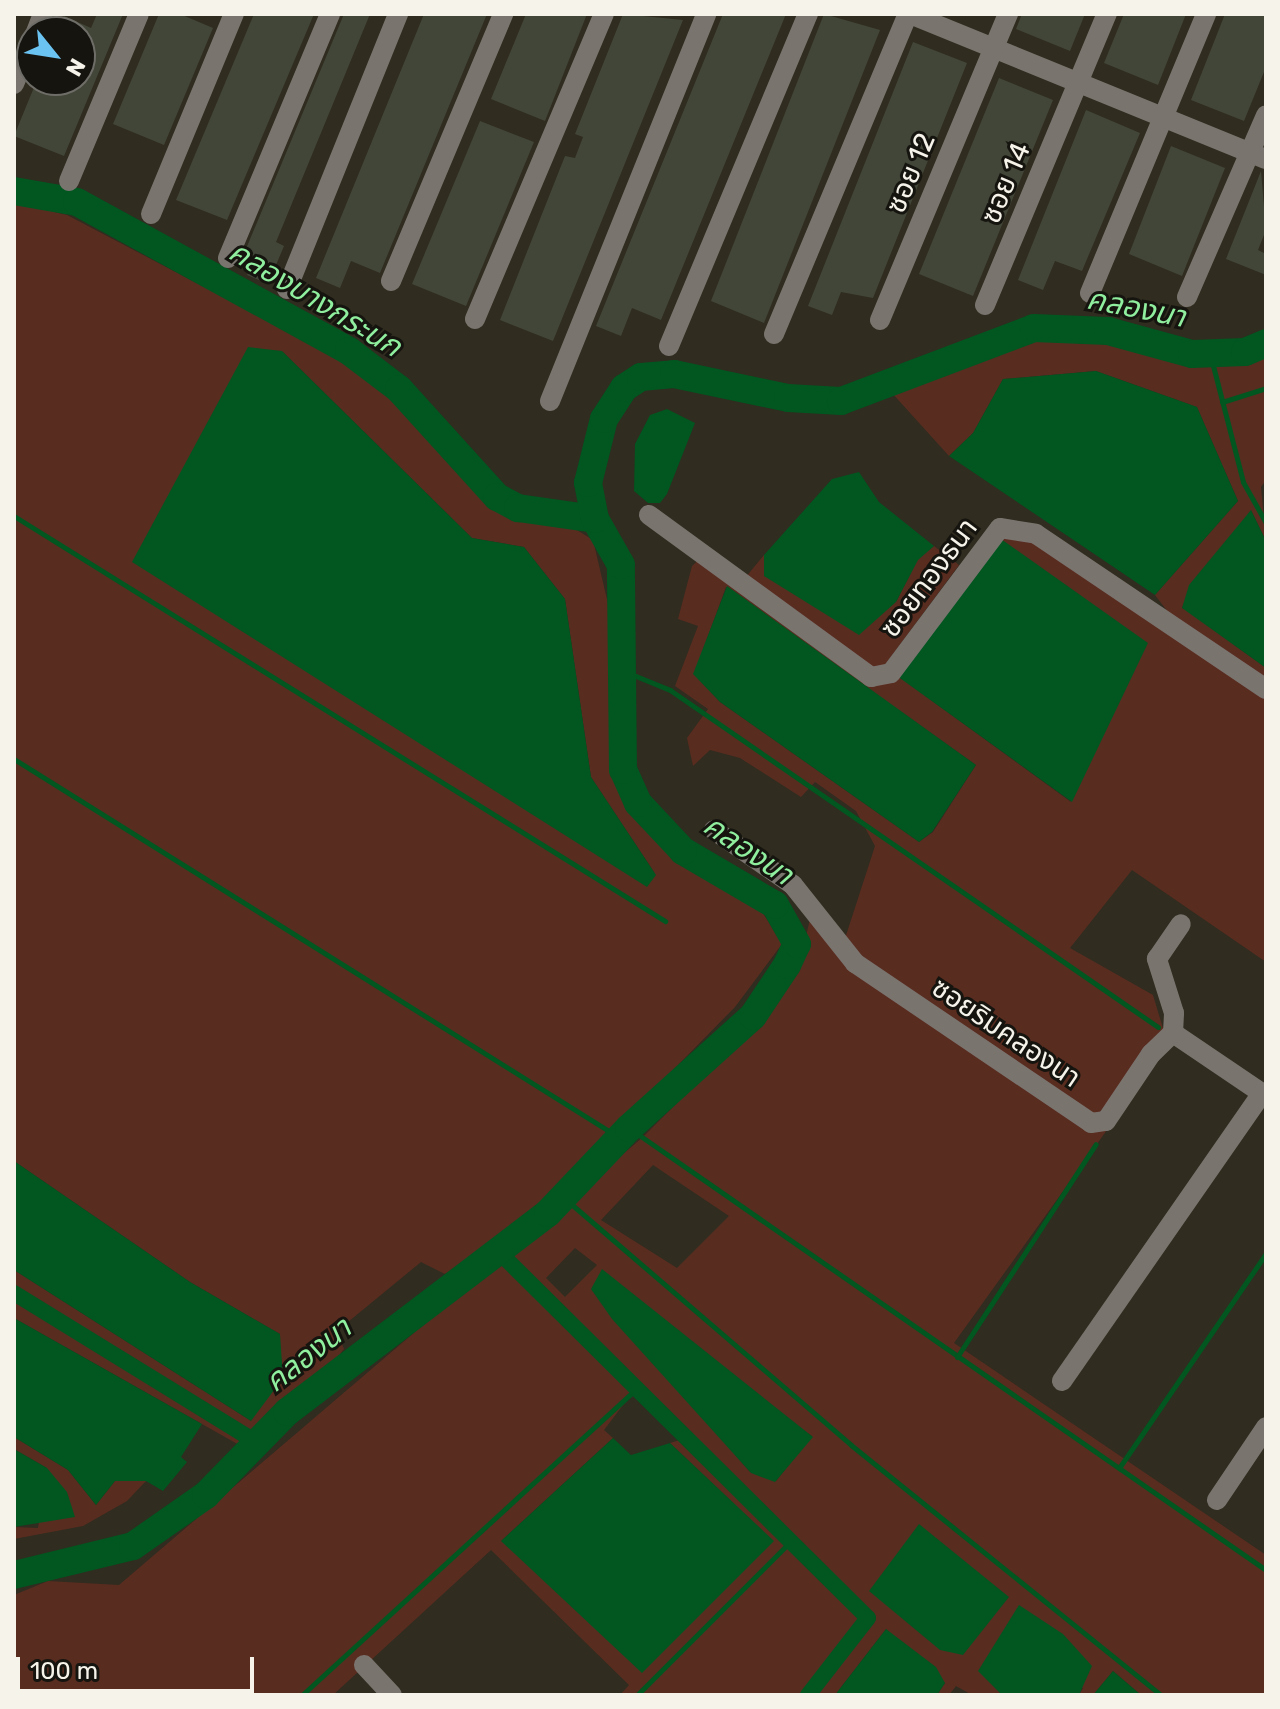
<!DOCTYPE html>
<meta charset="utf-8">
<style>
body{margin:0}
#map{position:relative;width:1280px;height:1709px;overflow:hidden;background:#302c1f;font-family:Rubik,"Noto Sans Thai",sans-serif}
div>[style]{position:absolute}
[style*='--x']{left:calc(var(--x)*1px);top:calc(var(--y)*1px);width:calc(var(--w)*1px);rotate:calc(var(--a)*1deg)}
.green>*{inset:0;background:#592c20}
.water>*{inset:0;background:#025620}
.stream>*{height:5px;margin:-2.5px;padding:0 2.5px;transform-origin:2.5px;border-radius:2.5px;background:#025620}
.canal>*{height:16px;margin:-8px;padding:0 8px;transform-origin:8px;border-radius:8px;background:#025620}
.river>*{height:28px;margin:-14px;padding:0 14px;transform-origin:14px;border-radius:14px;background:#025620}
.building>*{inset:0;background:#424638}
.minor>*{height:20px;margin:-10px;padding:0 10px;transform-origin:10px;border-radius:10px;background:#7a746f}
span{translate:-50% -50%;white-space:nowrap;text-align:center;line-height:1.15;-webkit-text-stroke:6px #16140f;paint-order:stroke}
.street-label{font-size:28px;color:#f5f3ea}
.water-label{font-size:30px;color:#8fef9e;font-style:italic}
.frame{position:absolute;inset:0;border:16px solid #f5f3ea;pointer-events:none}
.north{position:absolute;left:16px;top:16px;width:80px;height:80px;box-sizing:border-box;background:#16140f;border:2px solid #6f6d67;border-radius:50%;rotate:120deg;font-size:22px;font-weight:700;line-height:32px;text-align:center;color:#f5f3ea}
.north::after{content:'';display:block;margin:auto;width:28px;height:36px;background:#6ac3f1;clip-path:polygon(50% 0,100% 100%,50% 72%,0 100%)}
.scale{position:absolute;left:16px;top:1657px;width:238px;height:36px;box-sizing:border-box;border:4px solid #f5f3ea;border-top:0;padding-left:10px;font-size:24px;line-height:28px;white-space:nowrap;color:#f5f3ea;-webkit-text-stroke:6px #16140f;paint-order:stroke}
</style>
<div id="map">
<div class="green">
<i style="clip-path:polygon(evenodd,14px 202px,67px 215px,362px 370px,497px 509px,572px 527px,593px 540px,614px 629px,618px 758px,647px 826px,713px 883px,761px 910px,782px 944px,735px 1007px,527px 1219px,445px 1274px,421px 1262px,337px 1331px,344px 1349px,325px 1374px,291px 1393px,241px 1446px,14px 1318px,14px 1270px,251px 1421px,280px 1334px,190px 1282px,14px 1161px,14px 202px,282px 351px,472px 538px,524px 547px,565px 599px,591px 777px,656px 875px,282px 351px)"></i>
<i style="clip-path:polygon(1040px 334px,1106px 341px,1192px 366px,1266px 356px,1266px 480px,1261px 487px,1266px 541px,1251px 510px,1182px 607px,1266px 668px,1266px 681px,1168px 612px,1155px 595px,1238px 501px,1197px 407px,1096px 371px,1003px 379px,973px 433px,949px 456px,892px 393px)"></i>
<i style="clip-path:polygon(evenodd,1006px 534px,1027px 537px,1266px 699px,1266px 962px,1132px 870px,1070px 948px,1153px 995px,1168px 1045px,954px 1343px,1266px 1555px,1266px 1695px,1141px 1695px,1113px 1671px,1093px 1695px,1079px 1695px,1083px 1688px,979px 1671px,1002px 1695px,972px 1695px,956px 1686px,949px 1695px,937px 1695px,945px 1683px,886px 1629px,835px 1695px,620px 1695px,629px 1685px,491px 1550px,333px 1695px,14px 1695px,14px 1595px,48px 1581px,119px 1585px,643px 1137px,771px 1009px,799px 966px,810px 919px,839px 957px,875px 846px,856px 811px,815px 782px,801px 797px,740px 758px,710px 750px,693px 766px,687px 738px,708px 709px,675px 686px,698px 626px,678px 619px,692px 566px,708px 551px,745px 578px,764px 555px,764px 576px,896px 602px,918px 559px,934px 546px,959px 565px,884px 666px,1071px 802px,1001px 539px,1006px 534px,726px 587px,976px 765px,933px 832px,919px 842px,720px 702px,694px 674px,726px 587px,1006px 534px,653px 1165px,729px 1216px,677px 1268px,601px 1220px,653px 1165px,1006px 534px,575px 1248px,597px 1265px,565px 1297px,546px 1278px,575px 1248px,1006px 534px,591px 1289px,812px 1436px,776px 1481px,750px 1472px,591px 1289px,1006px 534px,633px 1392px,683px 1439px,670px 1443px,773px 1541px,501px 1541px,613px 1438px,604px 1430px,633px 1392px)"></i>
<i style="clip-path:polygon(14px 1437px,68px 1470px,96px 1505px,115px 1481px,146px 1481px,127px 1501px,83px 1526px,14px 1539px,14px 1527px,38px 1528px,47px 1468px,14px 1449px)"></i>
</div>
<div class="water">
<i style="clip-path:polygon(248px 347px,282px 351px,472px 538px,524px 547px,565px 599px,591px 777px,656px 875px,647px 887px,132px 562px)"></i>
<i style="clip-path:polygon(1096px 371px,1197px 407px,1238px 501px,1155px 595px,949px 456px,973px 433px,1003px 379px)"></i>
<i style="clip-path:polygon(667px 409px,695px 423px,667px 494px,660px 503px,648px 503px,634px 491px,635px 444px,650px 415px)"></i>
<i style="clip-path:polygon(859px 472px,879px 502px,934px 546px,918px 560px,896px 602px,859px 635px,764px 576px,764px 555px,832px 479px)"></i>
<i style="clip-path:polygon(1251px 510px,1266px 541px,1266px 668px,1182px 608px,1189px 585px)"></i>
<i style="clip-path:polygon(1001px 539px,1148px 643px,1072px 802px,897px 676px)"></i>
<i style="clip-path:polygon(727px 586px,976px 765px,932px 832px,919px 842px,720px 702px,693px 674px)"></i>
<i style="clip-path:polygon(14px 1161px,190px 1282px,280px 1334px,283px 1378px,251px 1421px,14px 1270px)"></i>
<i style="clip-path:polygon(602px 1269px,813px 1437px,775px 1482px,751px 1473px,612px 1319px,591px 1289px)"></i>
<i style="clip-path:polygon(14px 1318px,202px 1424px,181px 1457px,187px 1462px,163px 1491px,146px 1481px,115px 1481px,96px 1505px,68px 1470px,14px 1437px)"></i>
<i style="clip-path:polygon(613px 1438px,631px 1455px,670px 1443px,774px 1541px,642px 1673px,501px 1541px)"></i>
<i style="clip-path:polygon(14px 1449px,47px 1468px,67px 1492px,75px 1517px,14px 1527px)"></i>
<i style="clip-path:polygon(919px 1524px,1009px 1597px,963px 1655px,940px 1650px,869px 1591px)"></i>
<i style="clip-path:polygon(1019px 1605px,1063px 1634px,1092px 1666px,1079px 1695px,1002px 1695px,978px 1671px)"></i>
<i style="clip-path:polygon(886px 1629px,936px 1667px,945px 1683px,937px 1695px,835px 1695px)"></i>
<i style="clip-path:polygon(1113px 1671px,1141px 1695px,1093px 1695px)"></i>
</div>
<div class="stream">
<i style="--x:1210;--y:354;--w:132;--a:75.5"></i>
<i style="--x:1243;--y:482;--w:47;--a:60.7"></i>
<i style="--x:1222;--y:402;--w:46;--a:-17.7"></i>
<i style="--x:14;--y:516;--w:767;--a:31.89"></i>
<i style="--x:626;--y:672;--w:48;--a:22.2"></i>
<i style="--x:670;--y:690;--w:593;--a:34.63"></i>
<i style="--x:14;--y:759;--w:715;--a:32.02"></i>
<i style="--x:629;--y:1128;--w:775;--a:34.76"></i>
<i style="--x:563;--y:1197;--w:380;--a:40.7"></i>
<i style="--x:851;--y:1445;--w:398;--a:38.9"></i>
<i style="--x:957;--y:1357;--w:254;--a:-56.9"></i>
<i style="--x:1119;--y:1468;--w:260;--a:-55.6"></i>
<i style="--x:302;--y:1695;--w:454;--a:-42.5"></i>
<i style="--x:637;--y:1695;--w:218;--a:-45"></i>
</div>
<div class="canal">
<i style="--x:498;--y:1251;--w:521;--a:44.77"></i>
<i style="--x:868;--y:1618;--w:98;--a:127.9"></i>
<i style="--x:14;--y:1293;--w:286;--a:31.6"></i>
</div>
<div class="river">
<i style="--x:14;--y:191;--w:64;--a:9.9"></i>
<i style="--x:77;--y:202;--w:310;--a:28.7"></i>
<i style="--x:349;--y:351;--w:63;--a:37.2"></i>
<i style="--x:399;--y:389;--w:146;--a:47.8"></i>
<i style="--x:497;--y:497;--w:24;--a:28"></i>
<i style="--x:518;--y:508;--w:78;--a:8.1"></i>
<i style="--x:14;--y:1575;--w:122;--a:-13.7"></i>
<i style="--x:133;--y:1546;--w:89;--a:-34.9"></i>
<i style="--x:206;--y:1495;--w:116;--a:-45.7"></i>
<i style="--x:287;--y:1412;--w:328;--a:-37.3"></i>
<i style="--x:548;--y:1213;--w:117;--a:-46.4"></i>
<i style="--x:629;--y:1128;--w:167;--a:-42.1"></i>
<i style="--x:753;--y:1016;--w:61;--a:-56.3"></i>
<i style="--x:787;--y:965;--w:23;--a:-65"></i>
<i style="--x:797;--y:944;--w:45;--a:-119.4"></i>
<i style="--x:775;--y:905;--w:107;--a:-149.6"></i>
<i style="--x:683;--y:851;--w:66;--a:-133.2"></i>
<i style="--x:638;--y:803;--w:36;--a:-114"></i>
<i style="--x:623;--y:770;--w:205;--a:-90.6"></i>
<i style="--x:621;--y:565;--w:53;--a:-119.5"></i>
<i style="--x:595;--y:519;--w:37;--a:-101"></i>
<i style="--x:588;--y:483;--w:66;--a:-76"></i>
<i style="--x:604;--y:419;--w:37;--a:-57"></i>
<i style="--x:624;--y:388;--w:20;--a:-33"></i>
<i style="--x:641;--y:377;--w:33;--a:-5"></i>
<i style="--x:674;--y:374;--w:116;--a:11.9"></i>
<i style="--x:788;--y:398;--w:53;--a:3.2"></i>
<i style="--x:841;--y:401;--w:206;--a:-20.7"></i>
<i style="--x:1034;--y:328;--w:74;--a:2.3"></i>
<i style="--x:1108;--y:331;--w:87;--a:15.3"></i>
<i style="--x:1192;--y:354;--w:53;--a:-2.2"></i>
<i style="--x:1245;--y:352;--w:23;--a:-23"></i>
</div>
<div class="building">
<i style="clip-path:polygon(97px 14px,123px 14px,64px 156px,14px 136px,37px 80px,80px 80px,80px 32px,57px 32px,64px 16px,91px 28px)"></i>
<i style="clip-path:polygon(159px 14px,180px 14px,213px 28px,164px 145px,113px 124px)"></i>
<i style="clip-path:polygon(254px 14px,314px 14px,227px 220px,176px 200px)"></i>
<i style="clip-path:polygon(344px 14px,370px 14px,276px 242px,284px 246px,268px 284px,247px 275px,253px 260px,243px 256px)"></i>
<i style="clip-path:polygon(424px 14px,487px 14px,380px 273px,351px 261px,340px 288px,316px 278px)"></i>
<i style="clip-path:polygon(526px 14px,587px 14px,545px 121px,491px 99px)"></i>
<i style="clip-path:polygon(623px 14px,683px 20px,553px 341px,500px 320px,565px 156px,575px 158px,583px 137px,575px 134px)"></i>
<i style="clip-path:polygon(723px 14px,786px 14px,661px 320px,632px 308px,621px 336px,596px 326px)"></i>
<i style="clip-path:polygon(824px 14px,880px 30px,764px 323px,711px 301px)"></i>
<i style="clip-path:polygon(1022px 14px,1085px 14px,1070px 51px,1016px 29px)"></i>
<i style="clip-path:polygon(1124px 14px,1186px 14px,1158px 85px,1104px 63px)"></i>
<i style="clip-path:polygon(1225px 14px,1266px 14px,1266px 67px,1244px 121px,1191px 100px)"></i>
<i style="clip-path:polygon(913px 42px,967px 63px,873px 298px,841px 292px,832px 315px,808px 306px)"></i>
<i style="clip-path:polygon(999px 78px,1053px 100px,973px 296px,919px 274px)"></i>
<i style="clip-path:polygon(1086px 110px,1140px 133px,1082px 271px,1055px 261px,1043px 290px,1018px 280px)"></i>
<i style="clip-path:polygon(480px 121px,534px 142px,466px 306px,412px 284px)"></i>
<i style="clip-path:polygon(1171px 146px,1225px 168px,1182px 276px,1129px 254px)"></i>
<i style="clip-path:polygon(1261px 171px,1266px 230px,1258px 250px,1266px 254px,1266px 275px,1226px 259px)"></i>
</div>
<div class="minor">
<i style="--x:910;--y:14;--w:384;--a:22.2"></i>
<i style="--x:36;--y:32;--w:19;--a:-69"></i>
<i style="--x:14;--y:84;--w:47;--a:-67.3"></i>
<i style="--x:69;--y:181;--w:181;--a:-67.3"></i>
<i style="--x:151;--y:214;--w:217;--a:-67.5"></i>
<i style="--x:228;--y:258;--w:264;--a:-67.3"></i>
<i style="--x:391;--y:281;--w:290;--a:-67.2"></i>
<i style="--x:287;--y:289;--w:297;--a:-68"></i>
<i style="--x:1090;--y:293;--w:302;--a:-67.4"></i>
<i style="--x:1187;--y:297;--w:198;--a:-66.5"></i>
<i style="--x:985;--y:305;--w:316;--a:-67.3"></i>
<i style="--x:475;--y:319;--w:331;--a:-67.1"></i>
<i style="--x:880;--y:320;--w:332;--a:-67.3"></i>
<i style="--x:774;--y:334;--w:347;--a:-67.3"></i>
<i style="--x:669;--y:346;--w:360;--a:-67.3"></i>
<i style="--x:550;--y:401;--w:417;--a:-68"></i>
<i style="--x:649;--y:515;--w:275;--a:36.1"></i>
<i style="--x:871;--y:677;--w:20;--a:-11"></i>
<i style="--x:891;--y:673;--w:181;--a:-53.1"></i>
<i style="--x:1000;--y:528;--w:36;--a:9"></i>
<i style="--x:1036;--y:534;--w:277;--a:34"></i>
<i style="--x:714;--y:830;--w:96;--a:34.8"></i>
<i style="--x:793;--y:885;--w:100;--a:51.5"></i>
<i style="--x:855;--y:963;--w:285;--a:34.1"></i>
<i style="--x:1091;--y:1123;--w:15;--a:-8"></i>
<i style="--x:1106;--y:1121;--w:81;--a:-56.1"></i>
<i style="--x:1151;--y:1054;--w:30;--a:-44"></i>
<i style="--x:1173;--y:1033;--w:112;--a:34.1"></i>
<i style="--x:1173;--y:1033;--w:20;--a:-87"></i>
<i style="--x:1174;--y:1013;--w:57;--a:-107.5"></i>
<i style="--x:1157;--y:959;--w:42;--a:-55.6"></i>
<i style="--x:1062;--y:1381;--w:351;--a:-55.2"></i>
<i style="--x:1217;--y:1500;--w:88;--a:-56.1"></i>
<i style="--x:364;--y:1665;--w:41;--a:47"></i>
</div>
<div class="street-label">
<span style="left:911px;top:173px;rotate:-67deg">ซอย 12</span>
<span style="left:1006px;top:183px;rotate:-67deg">ซอย 14</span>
<span style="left:929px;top:578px;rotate:-53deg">ซอยทองธนา</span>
<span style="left:1006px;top:1033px;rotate:34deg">ซอยริมคลองนา</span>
</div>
<div class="water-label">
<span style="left:315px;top:299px;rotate:31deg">คลองบางกระนก</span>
<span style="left:1136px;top:308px;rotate:11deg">คลองนา</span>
<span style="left:748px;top:850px;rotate:34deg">คลองนา</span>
<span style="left:308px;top:1355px;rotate:-38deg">คลองนา</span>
</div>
<div class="frame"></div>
<div class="north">N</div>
<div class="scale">100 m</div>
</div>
